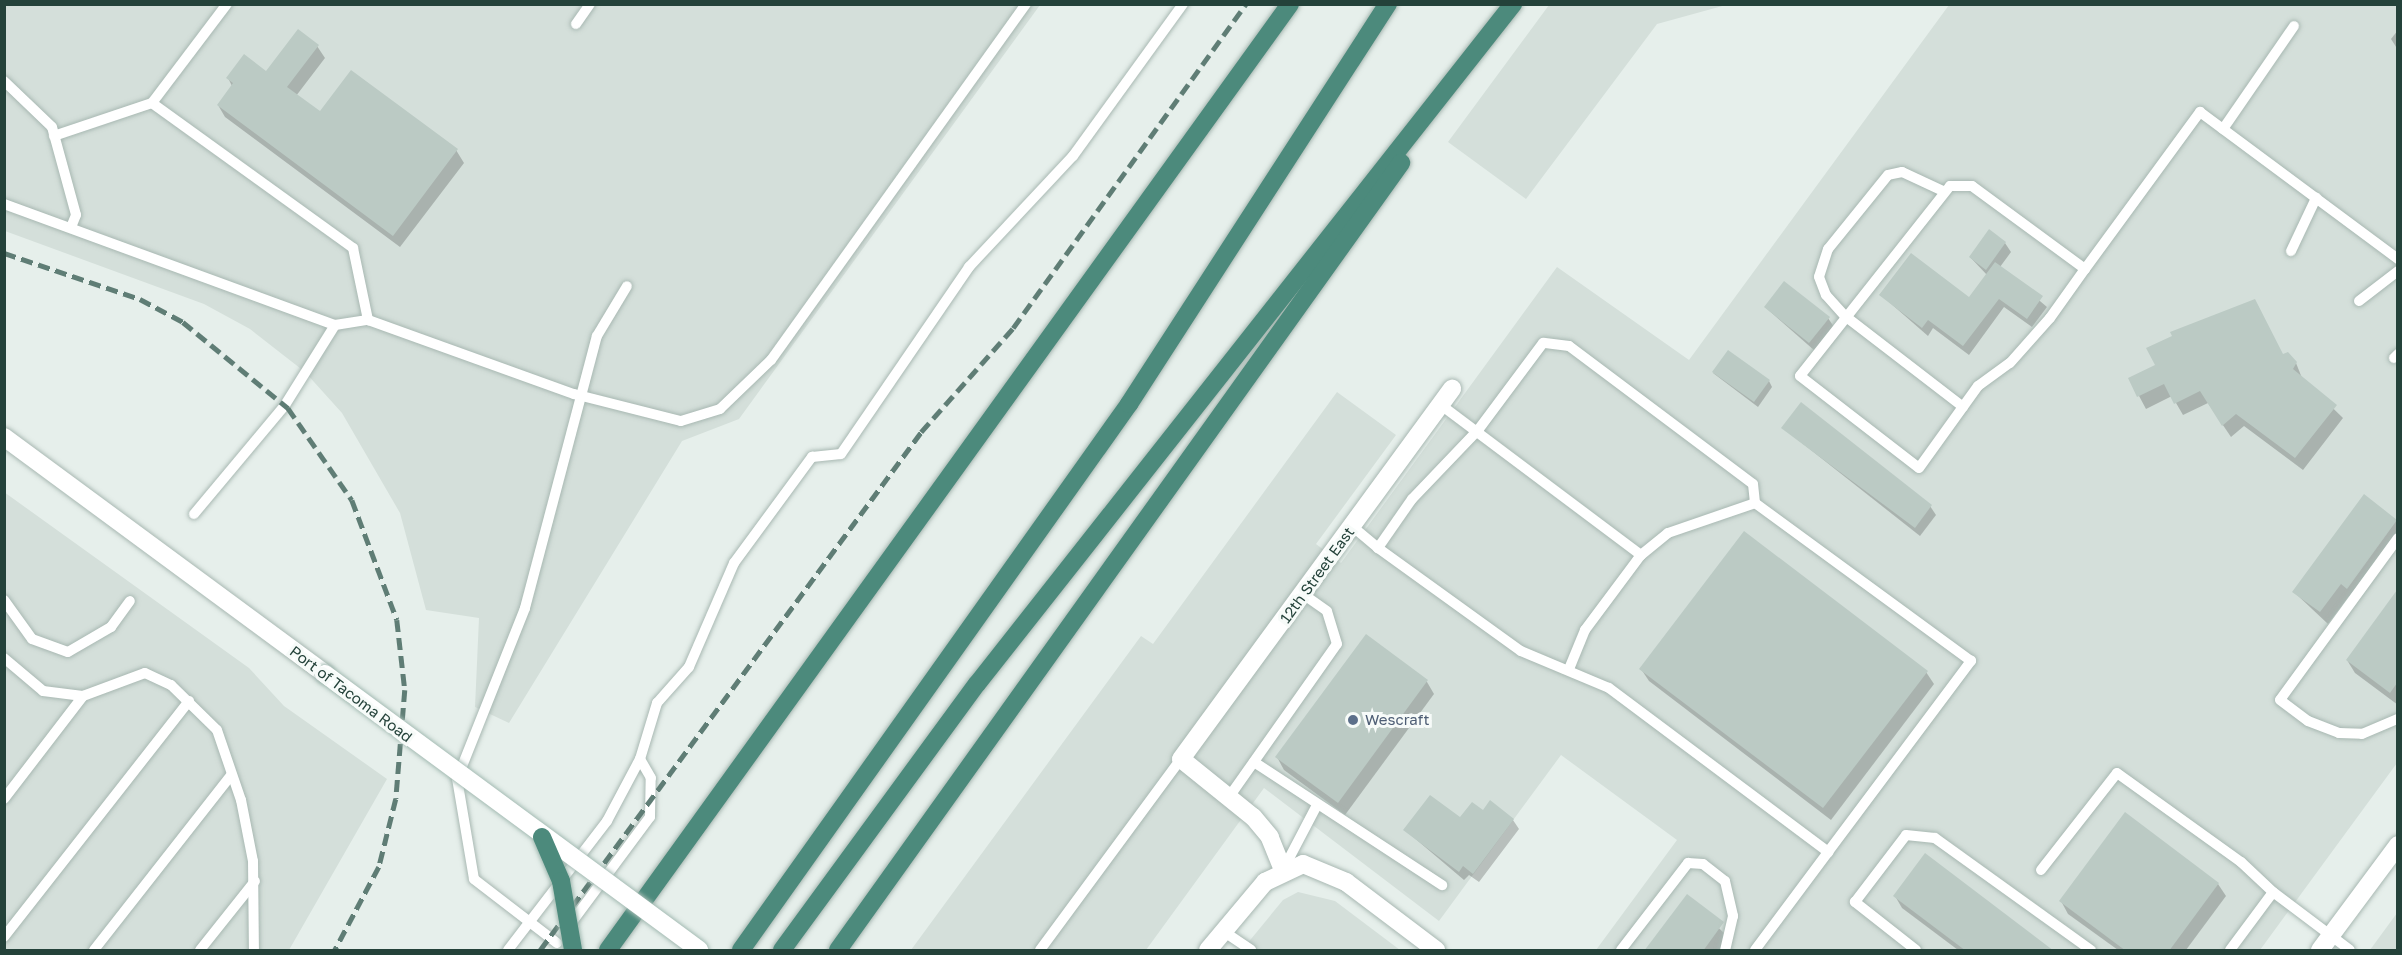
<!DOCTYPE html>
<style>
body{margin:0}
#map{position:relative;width:2402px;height:955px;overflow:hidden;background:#e6efeb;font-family:"Golos Text",sans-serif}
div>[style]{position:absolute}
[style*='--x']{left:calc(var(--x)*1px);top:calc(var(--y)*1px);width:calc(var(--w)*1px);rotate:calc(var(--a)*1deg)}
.built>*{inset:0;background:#d4dfda}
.shadow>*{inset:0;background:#0003}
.building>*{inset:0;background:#bbcac4}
.roads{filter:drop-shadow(0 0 2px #a8b8b2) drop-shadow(0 0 2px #a8b8b2)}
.service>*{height:10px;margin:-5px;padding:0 5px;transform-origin:5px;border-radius:5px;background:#fff}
.minor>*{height:18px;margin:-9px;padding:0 9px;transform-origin:9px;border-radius:9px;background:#fff}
.tertiary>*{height:18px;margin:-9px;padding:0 9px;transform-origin:9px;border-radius:9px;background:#fff}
.secondary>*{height:18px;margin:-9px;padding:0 9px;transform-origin:9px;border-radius:9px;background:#fff}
.trunk>*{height:18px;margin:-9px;padding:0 9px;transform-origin:9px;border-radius:9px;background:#4c8a7c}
.rail>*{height:4.5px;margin-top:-2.25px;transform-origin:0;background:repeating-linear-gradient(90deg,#5f7d75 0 12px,transparent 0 18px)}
.bridges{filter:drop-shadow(0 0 2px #a4bbb3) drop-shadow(0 0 2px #a4bbb3)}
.secondary-bridge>*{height:18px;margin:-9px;padding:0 9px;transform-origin:9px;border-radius:9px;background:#fff}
.trunk-bridge>*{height:18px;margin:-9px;padding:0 9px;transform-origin:9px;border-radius:9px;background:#4c8a7c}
.dots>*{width:16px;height:16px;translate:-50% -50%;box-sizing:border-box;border:3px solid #f7fbf9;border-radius:50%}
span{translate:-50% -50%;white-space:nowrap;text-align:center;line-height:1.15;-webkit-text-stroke:6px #f7fbf9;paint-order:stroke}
.street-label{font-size:15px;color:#24423a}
.service-label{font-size:15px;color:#4e5e75}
.left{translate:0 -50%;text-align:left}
.frame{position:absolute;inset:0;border:6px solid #24423a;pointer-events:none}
</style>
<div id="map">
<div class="built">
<i style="clip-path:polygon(5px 5px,1040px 5px,739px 419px,682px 441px,509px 723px,475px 707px,479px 618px,426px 610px,400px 513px,342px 413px,305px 372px,250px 329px,204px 304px,5px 231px)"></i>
<i style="clip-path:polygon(1549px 5px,1726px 5px,1657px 24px,1526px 199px,1448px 142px)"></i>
<i style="clip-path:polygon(1949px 5px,2397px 5px,2397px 763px,2260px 950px,1596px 950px,1677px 840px,1561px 755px,1439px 921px,1264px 788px,1146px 950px,911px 950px,1141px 636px,1153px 644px,1337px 392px,1396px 435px,1316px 544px,1341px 563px,1557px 267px,1689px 360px)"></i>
<i style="clip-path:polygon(4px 492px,249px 668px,284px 706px,387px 779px,289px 950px,5px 950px)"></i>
<i style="clip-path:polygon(1298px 892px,1335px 901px,1400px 950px,1242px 950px,1283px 900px)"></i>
<i style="clip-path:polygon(2397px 913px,2397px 950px,2370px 950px)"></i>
</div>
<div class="shadow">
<i style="clip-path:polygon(2398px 30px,2398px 50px,2391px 39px)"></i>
<i style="clip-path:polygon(317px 46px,325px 58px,296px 96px,320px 113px,456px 150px,464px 163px,400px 247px,225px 117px,218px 105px,232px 86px,228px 78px,267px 73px)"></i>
<i style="clip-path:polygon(2005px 243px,2011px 252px,2000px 267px,2047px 307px,2032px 327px,2004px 307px,1969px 355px,1933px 328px,1928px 336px,1881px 295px,1970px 299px,1987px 275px,1970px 257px)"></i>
<i style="clip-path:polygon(1765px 307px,1828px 318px,1834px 327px,1815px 351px)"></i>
<i style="clip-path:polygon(2283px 356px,2296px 363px,2302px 378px,2343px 418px,2303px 470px,2244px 426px,2231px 437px,2208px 403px,2183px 415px,2172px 396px,2146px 409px,2130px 379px)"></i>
<i style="clip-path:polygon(1713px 373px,1769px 381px,1772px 387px,1758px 407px)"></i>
<i style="clip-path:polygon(1783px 428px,1930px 506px,1936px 515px,1920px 536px)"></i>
<i style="clip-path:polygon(2365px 496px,2397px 521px,2398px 542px,2355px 600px,2349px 596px,2328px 624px,2294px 592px)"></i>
<i style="clip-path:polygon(2398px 593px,2398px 705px,2355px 673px,2347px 660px)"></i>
<i style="clip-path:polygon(1366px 636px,1427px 682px,1434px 694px,1345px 815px,1284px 770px,1277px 757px)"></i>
<i style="clip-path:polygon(1641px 669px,1926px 672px,1934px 684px,1831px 820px,1649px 681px)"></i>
<i style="clip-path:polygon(1460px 820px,1513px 820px,1519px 829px,1479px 882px,1469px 875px,1464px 880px,1405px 830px)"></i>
<i style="clip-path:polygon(2218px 884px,2226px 896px,2186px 950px,2118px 950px,2068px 914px,2061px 901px)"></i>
<i style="clip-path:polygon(1895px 896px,2052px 950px,1958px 950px,1902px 908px)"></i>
<i style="clip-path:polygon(1687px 897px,1729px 938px,1720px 950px,1649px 950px)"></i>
</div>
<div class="building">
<i style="clip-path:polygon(298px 29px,319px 45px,287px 87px,320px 111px,351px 70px,458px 149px,393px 236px,217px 105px,233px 83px,226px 78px,244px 54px,266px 71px)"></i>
<i style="clip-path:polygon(1989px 229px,2006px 242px,1986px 270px,1969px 257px)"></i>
<i style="clip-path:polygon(1911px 253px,1969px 297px,1995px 262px,2043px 296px,2027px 319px,1999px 299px,1963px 346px,1928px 320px,1922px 328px,1879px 295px)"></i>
<i style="clip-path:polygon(1784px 281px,1830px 317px,1809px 343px,1764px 307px)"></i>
<i style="clip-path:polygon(2255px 299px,2283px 354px,2288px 352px,2297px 362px,2293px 369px,2337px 405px,2295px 458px,2236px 414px,2222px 426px,2200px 391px,2174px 404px,2164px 384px,2137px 397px,2128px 378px,2155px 365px,2146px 348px,2172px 336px,2170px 332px)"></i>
<i style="clip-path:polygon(1728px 350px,1770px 380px,1754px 402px,1712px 372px)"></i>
<i style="clip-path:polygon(1801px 402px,1932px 505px,1915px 528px,1781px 428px)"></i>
<i style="clip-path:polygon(2364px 494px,2397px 520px,2347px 589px,2341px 584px,2320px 612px,2292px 592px)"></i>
<i style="clip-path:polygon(1744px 531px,1928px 671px,1823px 808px,1639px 669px)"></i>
<i style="clip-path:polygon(2397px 590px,2397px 683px,2390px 693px,2346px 660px)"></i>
<i style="clip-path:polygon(1366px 634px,1428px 680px,1338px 803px,1275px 757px)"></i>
<i style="clip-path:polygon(1430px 795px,1460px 817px,1472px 802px,1483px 810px,1490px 800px,1514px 819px,1473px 874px,1463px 866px,1459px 872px,1403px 830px)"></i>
<i style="clip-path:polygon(2125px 812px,2219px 883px,2169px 951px,2126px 951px,2059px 901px)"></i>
<i style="clip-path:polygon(1925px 853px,2054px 951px,1966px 951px,1893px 896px)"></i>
<i style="clip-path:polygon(1687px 894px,1724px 922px,1703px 951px,1644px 951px)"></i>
</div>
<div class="roads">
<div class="service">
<i style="--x:576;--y:24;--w:24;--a:-55"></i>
<i style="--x:4;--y:81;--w:66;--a:43.8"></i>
<i style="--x:52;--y:127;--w:91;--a:74.7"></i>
<i style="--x:76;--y:215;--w:11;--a:112"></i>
<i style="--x:152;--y:103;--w:248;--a:35.8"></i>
<i style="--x:353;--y:248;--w:74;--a:78.2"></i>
<i style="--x:2223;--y:129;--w:125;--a:-55.4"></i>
<i style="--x:54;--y:136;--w:103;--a:-18.6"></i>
<i style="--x:152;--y:103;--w:124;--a:-52.9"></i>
<i style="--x:1943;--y:191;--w:45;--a:-155.1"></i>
<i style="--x:1902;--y:172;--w:14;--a:168"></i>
<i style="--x:1888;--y:175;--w:95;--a:129"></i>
<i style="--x:1828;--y:249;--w:29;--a:108"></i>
<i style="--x:1819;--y:277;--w:19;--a:69"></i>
<i style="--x:1826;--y:295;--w:28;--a:48"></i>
<i style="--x:1845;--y:316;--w:149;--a:37.6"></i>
<i style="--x:4;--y:204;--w:352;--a:20.1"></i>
<i style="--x:335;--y:325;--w:33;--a:-9"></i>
<i style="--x:368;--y:320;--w:219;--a:19.8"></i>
<i style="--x:574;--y:394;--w:110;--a:14.2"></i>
<i style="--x:681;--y:421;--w:41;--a:-17.1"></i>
<i style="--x:720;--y:409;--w:71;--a:-43.9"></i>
<i style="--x:771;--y:360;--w:438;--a:-54.4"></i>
<i style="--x:2291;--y:251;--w:59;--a:-64.7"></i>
<i style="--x:2085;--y:269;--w:140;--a:-143.7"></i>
<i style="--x:1972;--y:186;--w:22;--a:180"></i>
<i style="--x:1950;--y:186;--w:242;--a:128.3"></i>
<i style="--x:1800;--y:376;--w:150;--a:37.7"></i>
<i style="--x:1919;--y:468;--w:101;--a:-54.3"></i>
<i style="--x:1978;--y:386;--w:39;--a:-36"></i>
<i style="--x:2010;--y:363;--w:60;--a:-48.4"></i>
<i style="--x:2050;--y:318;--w:60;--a:-54.5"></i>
<i style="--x:2085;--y:269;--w:195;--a:-53.8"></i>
<i style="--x:2200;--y:112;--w:247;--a:36.6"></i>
<i style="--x:2359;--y:301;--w:49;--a:-37.6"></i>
<i style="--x:2394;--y:358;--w:6;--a:-45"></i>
<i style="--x:1441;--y:405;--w:250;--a:36.9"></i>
<i style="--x:194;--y:514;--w:142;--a:-50.1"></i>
<i style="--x:285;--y:405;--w:94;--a:-58"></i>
<i style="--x:1353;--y:527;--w:33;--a:40"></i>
<i style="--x:2398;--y:538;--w:200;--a:126.1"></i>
<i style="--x:2280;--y:700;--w:35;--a:37"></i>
<i style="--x:2308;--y:721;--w:33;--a:21"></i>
<i style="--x:2339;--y:733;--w:23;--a:2"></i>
<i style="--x:2362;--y:734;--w:39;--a:-23"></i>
<i style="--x:4;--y:600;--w:48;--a:54.3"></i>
<i style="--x:32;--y:639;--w:38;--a:20"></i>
<i style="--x:68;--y:652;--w:50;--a:-30.2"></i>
<i style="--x:111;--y:627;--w:32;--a:-54"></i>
<i style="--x:4;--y:658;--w:51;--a:40.2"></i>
<i style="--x:43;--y:691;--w:40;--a:7.1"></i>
<i style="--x:83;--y:696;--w:66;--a:-20.4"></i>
<i style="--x:145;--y:673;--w:29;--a:25"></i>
<i style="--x:171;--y:685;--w:64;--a:44.4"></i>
<i style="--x:217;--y:730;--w:74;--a:71.1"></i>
<i style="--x:241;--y:800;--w:62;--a:78.9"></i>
<i style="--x:253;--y:861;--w:89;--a:89.4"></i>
<i style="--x:1569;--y:669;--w:42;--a:-67.7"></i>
<i style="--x:1585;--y:630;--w:94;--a:-53.3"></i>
<i style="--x:1641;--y:555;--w:35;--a:-39"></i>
<i style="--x:1668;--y:533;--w:92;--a:-19"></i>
<i style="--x:1254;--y:762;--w:225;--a:33.2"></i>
<i style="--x:1229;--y:797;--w:187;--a:-54.8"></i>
<i style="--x:1337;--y:644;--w:34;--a:-107"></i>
<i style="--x:1327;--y:611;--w:28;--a:-145"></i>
<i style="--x:4;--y:799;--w:130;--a:-52.5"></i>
<i style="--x:1283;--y:870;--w:71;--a:-62.4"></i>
<i style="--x:2041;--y:870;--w:123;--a:-51.9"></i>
<i style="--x:2117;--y:773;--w:153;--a:35.7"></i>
<i style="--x:2241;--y:862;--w:44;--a:43.2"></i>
<i style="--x:569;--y:926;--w:136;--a:-53.4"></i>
<i style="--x:650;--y:817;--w:39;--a:-89"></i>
<i style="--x:651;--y:778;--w:22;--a:-120"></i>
<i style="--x:1223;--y:931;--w:34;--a:34"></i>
<i style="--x:4;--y:937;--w:300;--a:-51.9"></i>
<i style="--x:557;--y:943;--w:105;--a:-142.4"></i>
<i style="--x:474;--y:879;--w:101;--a:-99.6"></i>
<i style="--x:457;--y:779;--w:184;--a:-68.3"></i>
<i style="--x:525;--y:608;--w:281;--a:-75.2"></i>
<i style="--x:597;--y:336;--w:58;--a:-59"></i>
<i style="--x:94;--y:950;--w:222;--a:-51.9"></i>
<i style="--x:200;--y:950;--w:88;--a:-51.4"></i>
<i style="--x:508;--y:950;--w:163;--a:-52.5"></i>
<i style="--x:607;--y:821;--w:70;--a:-62"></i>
<i style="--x:640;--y:759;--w:59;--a:-73.1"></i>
<i style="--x:657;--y:703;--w:48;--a:-48.4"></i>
<i style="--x:689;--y:667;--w:113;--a:-66.6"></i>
<i style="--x:734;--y:563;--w:132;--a:-53.7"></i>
<i style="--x:812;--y:457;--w:29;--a:-6"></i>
<i style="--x:841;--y:454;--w:227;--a:-55.6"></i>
<i style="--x:969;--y:267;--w:152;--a:-46.9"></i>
<i style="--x:1073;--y:156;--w:188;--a:-54.1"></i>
<i style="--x:1040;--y:950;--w:237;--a:-53.6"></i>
<i style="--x:1621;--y:950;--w:110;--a:-52.4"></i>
<i style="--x:1688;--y:863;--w:15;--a:4"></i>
<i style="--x:1703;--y:864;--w:28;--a:38"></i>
<i style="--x:1725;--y:881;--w:36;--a:77"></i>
<i style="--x:1733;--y:916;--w:35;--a:103"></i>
<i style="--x:1755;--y:950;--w:122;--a:-53.3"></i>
<i style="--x:1828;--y:852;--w:239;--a:-53.2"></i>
<i style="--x:1971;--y:661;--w:268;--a:-143.8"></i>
<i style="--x:1755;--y:503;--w:19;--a:-96"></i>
<i style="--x:1753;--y:484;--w:230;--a:-143.1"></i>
<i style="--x:1569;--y:346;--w:26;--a:-173"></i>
<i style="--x:1543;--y:343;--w:107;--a:126.7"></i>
<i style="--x:1479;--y:429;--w:97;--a:133.7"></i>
<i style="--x:1412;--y:499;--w:60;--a:124.8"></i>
<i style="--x:1378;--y:548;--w:176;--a:35.8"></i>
<i style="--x:1521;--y:651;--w:95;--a:22.8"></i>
<i style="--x:1609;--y:688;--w:274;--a:36.8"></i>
<i style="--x:1916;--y:950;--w:78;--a:-141.8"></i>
<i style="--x:1855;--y:902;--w:84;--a:-52.7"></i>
<i style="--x:1906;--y:835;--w:29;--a:6"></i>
<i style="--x:1935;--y:838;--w:192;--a:35.7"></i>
<i style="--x:2230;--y:950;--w:72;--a:-53.4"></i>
<i style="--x:2273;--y:892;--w:96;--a:37"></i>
</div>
<div class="minor">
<i style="--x:1283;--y:870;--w:35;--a:-112"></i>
<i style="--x:1270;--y:837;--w:26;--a:-130"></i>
<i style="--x:1253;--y:817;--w:92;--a:-141.1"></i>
<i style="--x:1181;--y:759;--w:459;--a:-53.8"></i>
</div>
<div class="tertiary">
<i style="--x:1208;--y:950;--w:89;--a:-50"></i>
<i style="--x:1265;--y:882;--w:42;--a:-25.3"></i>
<i style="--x:1303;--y:864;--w:47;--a:22.7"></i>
<i style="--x:1346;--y:882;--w:113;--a:37.1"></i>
</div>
<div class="secondary">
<i style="--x:4;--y:437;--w:399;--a:36.4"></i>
<i style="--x:2320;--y:950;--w:131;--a:-53.4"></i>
</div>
<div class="trunk">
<i style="--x:608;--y:950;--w:1166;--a:-54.21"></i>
<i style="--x:741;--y:950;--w:670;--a:-54.6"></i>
<i style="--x:1129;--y:404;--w:477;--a:-57.1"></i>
<i style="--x:782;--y:950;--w:330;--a:-53.8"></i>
<i style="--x:977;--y:684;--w:866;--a:-51.75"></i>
<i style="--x:838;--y:950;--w:968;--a:-54.42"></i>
</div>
</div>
<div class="rail">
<i style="--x:4;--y:253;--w:144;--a:18.7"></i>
<i style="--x:140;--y:299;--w:49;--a:28.1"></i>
<i style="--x:183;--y:322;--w:136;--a:39.3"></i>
<i style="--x:288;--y:408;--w:112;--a:55.2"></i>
<i style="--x:352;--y:500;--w:128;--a:69.4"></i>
<i style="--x:397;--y:620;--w:70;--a:83.5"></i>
<i style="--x:405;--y:690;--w:109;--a:94.7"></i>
<i style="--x:396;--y:799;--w:70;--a:104"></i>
<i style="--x:379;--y:867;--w:94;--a:117.9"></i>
<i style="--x:540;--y:950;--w:643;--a:-53.66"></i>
<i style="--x:921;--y:432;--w:139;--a:-48.5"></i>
<i style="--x:1013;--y:328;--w:399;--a:-54.3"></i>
</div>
<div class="bridges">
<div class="secondary-bridge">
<i style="--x:325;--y:674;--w:465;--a:36.4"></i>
</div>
<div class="trunk-bridge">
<i style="--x:542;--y:837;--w:48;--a:66.6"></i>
<i style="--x:561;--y:881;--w:70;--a:80.1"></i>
</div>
</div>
<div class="dots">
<i style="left:1353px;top:720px;background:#5c6f8a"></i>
</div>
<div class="street-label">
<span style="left:1317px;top:575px;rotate:-54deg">12th Street East</span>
<span style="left:351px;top:694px;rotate:37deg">Port of Tacoma Road</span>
</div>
<div class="service-label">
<span class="left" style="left:1365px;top:720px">Wescraft</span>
</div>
<div class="frame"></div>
</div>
